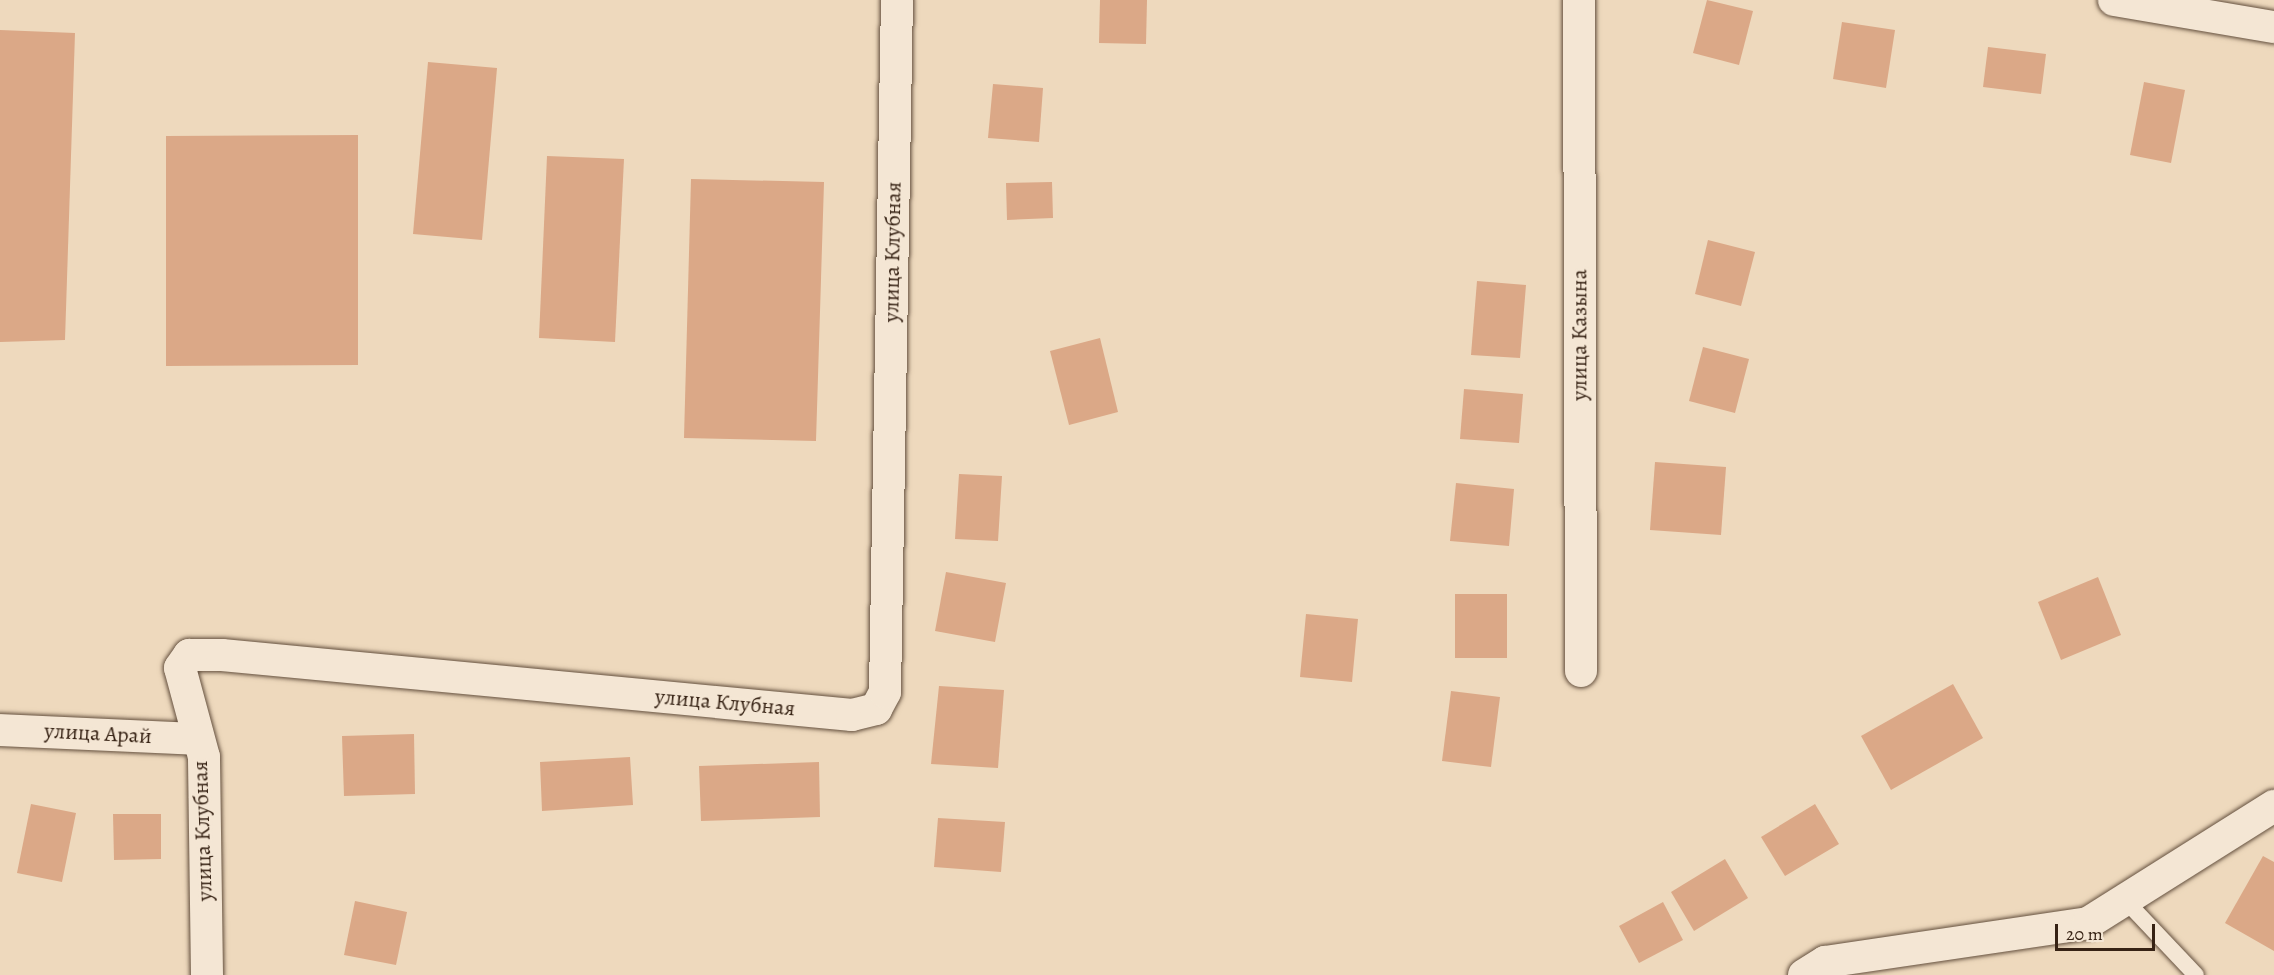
<!DOCTYPE html>
<meta charset="utf-8">
<style>
body{margin:0}
#map{position:relative;width:2274px;height:975px;overflow:hidden;background:#eed9bd;font-family:Alegreya,serif}
div>[style]{position:absolute}
[style*='--x']{left:calc(var(--x)*1px);top:calc(var(--y)*1px);width:calc(var(--w)*1px);rotate:calc(var(--a)*1deg)}
.building>*{inset:0;background:#dba887}
.roads{filter:drop-shadow(0 0 2px #64503e) drop-shadow(0 0 2px #64503e)}
.lane>*{height:16px;margin:-8px;padding:0 8px;transform-origin:8px;border-radius:8px;background:#f4e6d4}
.street>*{height:32px;margin:-16px;padding:0 16px;transform-origin:16px;border-radius:16px;background:#f4e6d4}
span{translate:-50% -50%;white-space:nowrap;text-align:center;line-height:1.15;-webkit-text-stroke:5px #f4e6d4;paint-order:stroke}
.street-label{font-size:22px;color:#362214}
.scale{position:absolute;left:2055px;top:924px;width:100px;height:27px;box-sizing:border-box;border:3px solid #362214;border-top:0;padding-left:8px;font-size:18px;line-height:21px;white-space:nowrap;color:#362214;-webkit-text-stroke:4px #f4e6d4;paint-order:stroke}
</style>
<div id="map">
<div class="building">
<i style="clip-path:polygon(1100px 0,1147px 0,1146px 44px,1099px 43px)"></i>
<i style="clip-path:polygon(1707px 0,1753px 11px,1739px 65px,1693px 53px)"></i>
<i style="clip-path:polygon(1842px 22px,1895px 30px,1886px 88px,1833px 79px)"></i>
<i style="clip-path:polygon(0 30px,75px 33px,65px 340px,0 342px)"></i>
<i style="clip-path:polygon(1988px 47px,2046px 54px,2041px 94px,1983px 87px)"></i>
<i style="clip-path:polygon(428px 62px,497px 68px,482px 240px,413px 234px)"></i>
<i style="clip-path:polygon(2144px 82px,2185px 90px,2171px 163px,2130px 155px)"></i>
<i style="clip-path:polygon(993px 84px,1043px 88px,1039px 142px,988px 138px)"></i>
<i style="clip-path:polygon(358px 135px,358px 365px,166px 366px,166px 136px)"></i>
<i style="clip-path:polygon(547px 156px,624px 159px,615px 342px,539px 338px)"></i>
<i style="clip-path:polygon(691px 179px,824px 182px,816px 441px,684px 438px)"></i>
<i style="clip-path:polygon(1052px 182px,1053px 218px,1007px 220px,1006px 183px)"></i>
<i style="clip-path:polygon(1708px 240px,1755px 252px,1741px 306px,1695px 294px)"></i>
<i style="clip-path:polygon(1477px 281px,1526px 285px,1520px 358px,1471px 355px)"></i>
<i style="clip-path:polygon(1100px 338px,1118px 412px,1069px 425px,1050px 351px)"></i>
<i style="clip-path:polygon(1703px 347px,1749px 359px,1735px 413px,1689px 401px)"></i>
<i style="clip-path:polygon(1464px 389px,1523px 394px,1519px 443px,1460px 439px)"></i>
<i style="clip-path:polygon(1655px 462px,1726px 467px,1721px 535px,1650px 530px)"></i>
<i style="clip-path:polygon(959px 474px,1002px 476px,998px 541px,955px 539px)"></i>
<i style="clip-path:polygon(1456px 483px,1514px 489px,1509px 546px,1450px 541px)"></i>
<i style="clip-path:polygon(946px 572px,1006px 583px,995px 642px,935px 631px)"></i>
<i style="clip-path:polygon(2098px 577px,2121px 635px,2061px 660px,2038px 602px)"></i>
<i style="clip-path:polygon(1455px 594px,1507px 594px,1507px 658px,1455px 658px)"></i>
<i style="clip-path:polygon(1306px 614px,1358px 619px,1352px 682px,1300px 677px)"></i>
<i style="clip-path:polygon(1953px 684px,1983px 738px,1891px 790px,1861px 736px)"></i>
<i style="clip-path:polygon(939px 686px,1004px 690px,998px 768px,931px 764px)"></i>
<i style="clip-path:polygon(1451px 691px,1500px 697px,1491px 767px,1442px 761px)"></i>
<i style="clip-path:polygon(414px 734px,415px 794px,344px 796px,342px 736px)"></i>
<i style="clip-path:polygon(630px 757px,633px 805px,542px 811px,540px 762px)"></i>
<i style="clip-path:polygon(819px 762px,820px 817px,701px 821px,699px 766px)"></i>
<i style="clip-path:polygon(31px 804px,76px 813px,62px 882px,17px 873px)"></i>
<i style="clip-path:polygon(1815px 804px,1839px 844px,1785px 876px,1761px 837px)"></i>
<i style="clip-path:polygon(113px 814px,161px 814px,161px 859px,114px 860px)"></i>
<i style="clip-path:polygon(938px 818px,1005px 822px,1001px 872px,934px 867px)"></i>
<i style="clip-path:polygon(2263px 856px,2274px 862px,2274px 951px,2225px 923px)"></i>
<i style="clip-path:polygon(1725px 859px,1748px 898px,1694px 931px,1671px 892px)"></i>
<i style="clip-path:polygon(355px 901px,407px 912px,396px 965px,344px 955px)"></i>
<i style="clip-path:polygon(1663px 902px,1683px 940px,1639px 963px,1619px 926px)"></i>
</div>
<div class="roads">
<div class="lane">
<i style="--x:2125;--y:900;--w:103;--a:46.6"></i>
</div>
<div class="street">
<i style="--x:1579;--y:0;--w:671;--a:89.83"></i>
<i style="--x:2114;--y:0;--w:162;--a:9.6"></i>
<i style="--x:0;--y:730;--w:196;--a:2.6"></i>
<i style="--x:207;--y:975;--w:218;--a:-90.8"></i>
<i style="--x:204;--y:757;--w:92;--a:-105.1"></i>
<i style="--x:180;--y:668;--w:16;--a:-55"></i>
<i style="--x:189;--y:655;--w:33;--a:0"></i>
<i style="--x:222;--y:655;--w:633;--a:5.44"></i>
<i style="--x:852;--y:715;--w:25;--a:-14"></i>
<i style="--x:876;--y:709;--w:19;--a:-62"></i>
<i style="--x:885;--y:692;--w:692;--a:-89.01"></i>
<i style="--x:1804;--y:975;--w:25;--a:-32"></i>
<i style="--x:1825;--y:962;--w:266;--a:-8.4"></i>
<i style="--x:2088;--y:923;--w:220;--a:-32.2"></i>
</div>
</div>
<div class="street-label">
<span style="left:893px;top:252px;rotate:-89deg">улица Клубная</span>
<span style="left:1580px;top:335px;rotate:-90deg">улица Казына</span>
<span style="left:725px;top:703px;rotate:5deg">улица Клубная</span>
<span style="left:98px;top:734px;rotate:3deg">улица Арай</span>
<span style="left:203px;top:831px;rotate:-92deg">улица Клубная</span>
</div>
<div class="scale">20 m</div>
</div>
